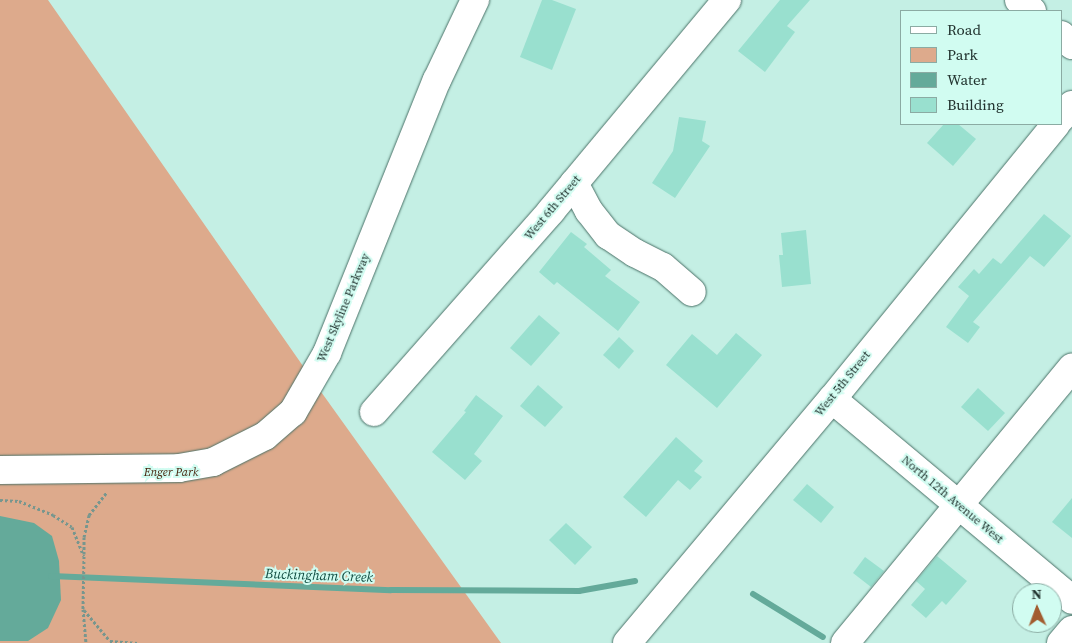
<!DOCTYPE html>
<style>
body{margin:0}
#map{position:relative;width:1072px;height:643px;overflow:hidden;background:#c4efe4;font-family:"Source Serif 4",serif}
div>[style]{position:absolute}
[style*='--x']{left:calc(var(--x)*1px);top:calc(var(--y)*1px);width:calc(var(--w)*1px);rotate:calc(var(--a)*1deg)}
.green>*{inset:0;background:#ddaa8c}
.water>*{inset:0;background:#64aa9a}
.stream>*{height:6px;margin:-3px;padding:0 3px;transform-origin:3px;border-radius:3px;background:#64aa9a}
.building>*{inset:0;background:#99e0cf}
.path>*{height:3px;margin-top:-1.5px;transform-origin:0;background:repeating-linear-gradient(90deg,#77968e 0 2.5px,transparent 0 5px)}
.roads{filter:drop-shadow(0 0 1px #4a7167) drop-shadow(0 0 1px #4a7167)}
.minor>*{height:28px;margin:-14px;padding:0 14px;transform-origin:14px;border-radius:14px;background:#fff}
span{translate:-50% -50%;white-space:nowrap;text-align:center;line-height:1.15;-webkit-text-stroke:4px #d1fcf1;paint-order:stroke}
.street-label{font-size:12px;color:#21322e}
.park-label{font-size:12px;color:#49260f;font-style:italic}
.water-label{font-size:14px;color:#114d42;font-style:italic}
.legend{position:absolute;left:900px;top:10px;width:162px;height:115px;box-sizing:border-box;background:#d1fcf1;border:1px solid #8baba3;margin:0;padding:6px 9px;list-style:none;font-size:15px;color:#21322e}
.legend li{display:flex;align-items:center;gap:10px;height:25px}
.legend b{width:25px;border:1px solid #8baba3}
.north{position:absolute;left:1012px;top:583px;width:50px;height:50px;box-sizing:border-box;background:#d1fcf1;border:1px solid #8baba3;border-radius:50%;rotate:358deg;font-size:14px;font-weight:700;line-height:20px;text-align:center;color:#21322e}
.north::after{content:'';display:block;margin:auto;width:18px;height:22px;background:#a25d30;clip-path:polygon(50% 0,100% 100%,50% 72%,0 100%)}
</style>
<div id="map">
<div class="green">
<i style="clip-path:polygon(0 0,48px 0,319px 389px,501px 643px,0 643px)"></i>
</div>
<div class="water">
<i style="clip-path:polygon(0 516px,34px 523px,52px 536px,59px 561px,61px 600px,48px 628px,28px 641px,0 641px)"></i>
</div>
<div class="stream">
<i style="--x:51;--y:576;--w:340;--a:2.4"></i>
<i style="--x:391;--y:590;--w:188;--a:0.3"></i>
<i style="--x:579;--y:591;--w:57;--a:-10.1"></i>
<i style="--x:753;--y:594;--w:82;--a:31.6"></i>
</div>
<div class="building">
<i style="clip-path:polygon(542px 0,552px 0,576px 9px,552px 70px,520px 57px)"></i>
<i style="clip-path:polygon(780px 0,810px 0,787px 26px,795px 32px,765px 72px,738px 51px)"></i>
<i style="clip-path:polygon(679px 117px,706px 121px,702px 141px,710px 146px,675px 198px,652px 183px,673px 151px)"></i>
<i style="clip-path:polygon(944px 124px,958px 124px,976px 139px,953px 166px,927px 143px)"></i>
<i style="clip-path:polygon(1044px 214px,1071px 236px,1044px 267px,1030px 256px,973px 322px,980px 327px,968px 343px,946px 327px,969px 296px,958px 287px,974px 269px,979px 274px,993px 258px,1001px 264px)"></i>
<i style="clip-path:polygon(806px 230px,811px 284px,782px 287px,779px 255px,783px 255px,781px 233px)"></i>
<i style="clip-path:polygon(571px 232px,587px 244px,584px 247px,611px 270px,605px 276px,640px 302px,618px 331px,557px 282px,554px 285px,539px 272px)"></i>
<i style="clip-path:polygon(539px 315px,560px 333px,531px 366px,510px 348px)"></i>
<i style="clip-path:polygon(736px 333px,762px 355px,717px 408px,666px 365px,692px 334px,717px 355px)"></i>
<i style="clip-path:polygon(619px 337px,634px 351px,619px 369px,603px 355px)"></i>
<i style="clip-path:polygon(538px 385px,563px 407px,545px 427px,520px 406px)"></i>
<i style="clip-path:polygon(978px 388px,1005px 413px,988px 431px,961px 407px)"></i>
<i style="clip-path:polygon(476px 395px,503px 416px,474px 454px,482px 461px,465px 480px,432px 452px,466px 412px,464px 411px)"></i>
<i style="clip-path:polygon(676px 437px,703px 461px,694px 471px,702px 477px,690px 490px,678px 480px,646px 517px,623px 497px)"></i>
<i style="clip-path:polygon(807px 484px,834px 507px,821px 523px,793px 500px)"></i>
<i style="clip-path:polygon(1072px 498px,1072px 538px,1052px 522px)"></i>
<i style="clip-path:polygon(566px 523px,592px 547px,575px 565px,549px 540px)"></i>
<i style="clip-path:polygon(937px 556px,967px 581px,946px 605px,942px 601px,926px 618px,911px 605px,925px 589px,916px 581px)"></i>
<i style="clip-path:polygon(865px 557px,884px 571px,871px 587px,853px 573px)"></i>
</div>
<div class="path">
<i style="--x:0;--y:500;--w:19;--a:3"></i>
<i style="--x:19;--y:501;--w:37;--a:22"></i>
<i style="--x:53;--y:515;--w:22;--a:32"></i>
<i style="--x:72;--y:527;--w:31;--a:68"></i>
<i style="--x:84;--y:556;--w:53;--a:91.1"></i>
<i style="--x:83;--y:609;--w:34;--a:85"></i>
<i style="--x:84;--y:554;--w:17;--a:-90"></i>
<i style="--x:84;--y:537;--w:23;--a:-77"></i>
<i style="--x:89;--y:515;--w:29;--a:-52"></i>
<i style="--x:84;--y:610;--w:40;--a:50"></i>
<i style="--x:110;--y:641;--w:28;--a:4"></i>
</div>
<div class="roads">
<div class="minor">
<i style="--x:1019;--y:0;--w:17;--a:40"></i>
<i style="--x:1061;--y:35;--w:15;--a:42"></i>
<i style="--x:1061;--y:118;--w:17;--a:-50"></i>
<i style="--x:574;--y:183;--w:32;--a:62"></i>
<i style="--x:589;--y:211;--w:31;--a:52"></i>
<i style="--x:608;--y:235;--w:32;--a:34"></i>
<i style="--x:635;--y:253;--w:31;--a:27"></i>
<i style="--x:663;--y:267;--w:38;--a:41"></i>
<i style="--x:832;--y:399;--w:313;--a:39.9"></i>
<i style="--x:374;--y:412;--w:268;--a:-48.6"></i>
<i style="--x:551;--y:211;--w:275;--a:-50.2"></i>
<i style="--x:0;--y:470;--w:179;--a:-0.6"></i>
<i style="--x:179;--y:468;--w:35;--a:-10"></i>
<i style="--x:213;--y:462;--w:58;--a:-26.6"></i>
<i style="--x:265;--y:436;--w:37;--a:-41"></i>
<i style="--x:293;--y:412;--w:68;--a:-60"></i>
<i style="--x:327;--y:353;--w:294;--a:-68.1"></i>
<i style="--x:437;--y:80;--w:89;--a:-64.6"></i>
<i style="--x:627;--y:643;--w:319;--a:-50"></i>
<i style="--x:832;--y:399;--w:355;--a:-50.8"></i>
<i style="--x:845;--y:643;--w:357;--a:-50.5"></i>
<i style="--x:1061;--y:643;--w:17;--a:-50"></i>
</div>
</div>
<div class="street-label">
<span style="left:553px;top:208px;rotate:-50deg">West 6th Street</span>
<span style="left:344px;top:308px;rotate:-67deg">West Skyline Parkway</span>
<span style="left:843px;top:384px;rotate:-51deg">West 5th Street</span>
<span style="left:952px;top:500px;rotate:40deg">North 12th Avenue West</span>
</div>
<div class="park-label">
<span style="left:171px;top:473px">Enger Park</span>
</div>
<div class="water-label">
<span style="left:319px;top:575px;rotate:2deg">Buckingham Creek</span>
</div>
<ul class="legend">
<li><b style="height:6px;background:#fff"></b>Road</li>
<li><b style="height:14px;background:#ddaa8c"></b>Park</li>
<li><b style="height:14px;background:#64aa9a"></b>Water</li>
<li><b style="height:14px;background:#99e0cf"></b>Building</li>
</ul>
<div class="north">N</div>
</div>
